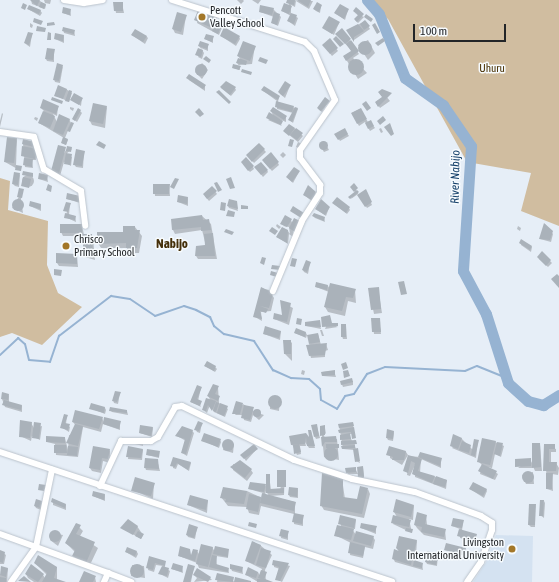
<!DOCTYPE html>
<style>
body{margin:0}
#map{position:relative;width:559px;height:582px;overflow:hidden;background:#e6eef7;font-family:"Asap Condensed",sans-serif}
div>[style]{position:absolute}
[style*='--x']{left:calc(var(--x)*1px);top:calc(var(--y)*1px);width:calc(var(--w)*1px);rotate:calc(var(--a)*1deg)}
.built>*{inset:0;background:#d4e2f1}
.green>*{inset:0;background:#d0bda0}
.shadow>*{inset:0;background:#0003}
.round{border-radius:50%}
.stream>*{height:2px;margin:-1px;padding:0 1px;transform-origin:1px;border-radius:1px;background:#96b3d2}
.river>*{height:11px;margin:-5.5px;padding:0 5.5px;transform-origin:5.5px;border-radius:5.5px;background:#96b3d2}
.building>*{inset:0;background:#aab2ba}
.roads{filter:drop-shadow(0 0 1px #bbc3cc) drop-shadow(0 0 1px #bbc3cc)}
.street>*{height:6px;margin:-3px;padding:0 3px;transform-origin:3px;border-radius:3px;background:#fff}
.dots>*{width:11px;height:11px;translate:-50% -50%;box-sizing:border-box;border:2px solid #f7fbfe;border-radius:50%}
span{translate:-50% -50%;white-space:nowrap;text-align:center;line-height:1.15;-webkit-text-stroke:3px #f7fbfe;paint-order:stroke}
.poi-label{font-size:11px;color:#222528}
.left{translate:0 -50%;text-align:left}
.right{translate:-100% -50%;text-align:right}
.park-label{font-size:11px;color:#472f00}
.water-label{font-size:12px;color:#133f69;font-style:italic}
.quarter-label{font-size:13px;color:#45300a;font-weight:700}
.scale{position:absolute;left:413px;top:24px;width:93px;height:18px;box-sizing:border-box;border:2px solid #222528;border-top:0;padding-left:5px;font-size:12px;line-height:14px;white-space:nowrap;color:#222528;-webkit-text-stroke:3px #f7fbfe;paint-order:stroke}
</style>
<div id="map">
<div class="built">
<i style="clip-path:polygon(496px 535px,533px 536px,532px 582px,473px 582px,486px 562px)"></i>
</div>
<div class="green">
<i style="clip-path:polygon(364px 0,559px 0,559px 226px,521px 211px,531px 173px,467px 162px,388px 19px)"></i>
<i style="clip-path:polygon(0 178px,10px 181px,8px 210px,48px 221px,47px 265px,58px 293px,82px 307px,42px 345px,12px 333px,0 337px)"></i>
</div>
<div class="shadow">
<i style="clip-path:polygon(31px 0,40px 1px,46px 5px,45px 9px,32px 4px)"></i>
<i style="clip-path:polygon(44px 0,51px 0,50px 4px,45px 3px)"></i>
<i style="clip-path:polygon(237px 0,243px 0,244px 1px,241px 4px)"></i>
<i style="clip-path:polygon(252px 0,261px 0,258px 4px)"></i>
<i style="clip-path:polygon(288px 0,313px 1px,309px 9px,296px 1px,295px 7px,291px 5px,291px 14px,298px 18px,295px 26px,288px 21px,291px 16px,282px 11px,289px 6px)"></i>
<i style="clip-path:polygon(114px 3px,122px 3px,124px 13px,116px 13px)"></i>
<i style="clip-path:polygon(321px 6px,320px 13px,316px 11px,314px 9px)"></i>
<i style="clip-path:polygon(28px 9px,40px 10px,42px 13px,40px 16px)"></i>
<i style="clip-path:polygon(273px 9px,281px 17px,278px 26px,272px 23px,274px 17px,260px 12px)"></i>
<i style="clip-path:polygon(70px 10px,71px 16px,63px 13px)"></i>
<i style="clip-path:polygon(200px 10px,217px 18px,217px 24px,222px 28px,219px 35px,197px 23px)"></i>
<i style="clip-path:polygon(348px 10px,345px 20px,335px 13px)"></i>
<i style="clip-path:polygon(355px 13px,364px 17px,358px 23px,355px 20px,359px 16px)"></i>
<i style="clip-path:polygon(186px 16px,183px 35px,175px 33px,173px 29px)"></i>
<i style="clip-path:polygon(365px 21px,370px 29px,354px 40px,348px 30px)"></i>
<i style="clip-path:polygon(30px 23px,33px 25px,32px 28px,30px 27px)"></i>
<i style="clip-path:polygon(339px 23px,334px 35px,323px 28px)"></i>
<i style="clip-path:polygon(63px 29px,74px 31px,75px 36px,64px 33px)"></i>
<i style="clip-path:polygon(342px 29px,359px 54px,353px 58px,367px 73px,358px 79px,344px 56px,352px 51px,338px 36px)"></i>
<i style="clip-path:polygon(32px 34px,30px 47px,27px 45px,25px 43px)"></i>
<i style="clip-path:polygon(132px 35px,146px 36px,148px 38px,145px 44px)"></i>
<i style="clip-path:polygon(64px 36px,64px 43px,55px 39px)"></i>
<i style="clip-path:polygon(221px 36px,239px 36px,240px 39px,236px 46px)"></i>
<i style="clip-path:polygon(213px 37px,213px 43px,205px 39px)"></i>
<i style="clip-path:polygon(330px 40px,338px 51px,332px 56px,325px 47px)"></i>
<i style="clip-path:polygon(368px 40px,375px 53px,368px 60px,358px 45px)"></i>
<i style="clip-path:polygon(208px 45px,208px 51px,201px 48px,204px 53px,202px 59px,198px 57px,202px 50px,199px 46px)"></i>
<i style="clip-path:polygon(255px 46px,252px 64px,239px 65px,240px 68px,240px 70px,233px 68px,240px 67px,237px 63px,241px 60px,238px 56px)"></i>
<i style="clip-path:polygon(54px 50px,54px 62px,47px 61px,46px 59px)"></i>
<i style="clip-path:polygon(202px 63px,208px 70px,202px 79px,195px 72px)"></i>
<i style="clip-path:polygon(63px 66px,60px 83px,55px 82px,54px 79px)"></i>
<i style="clip-path:polygon(189px 75px,205px 86px,205px 91px,189px 80px)"></i>
<i style="clip-path:polygon(290px 86px,285px 98px,280px 94px,279px 92px)"></i>
<i style="clip-path:polygon(221px 88px,235px 88px,236px 90px,231px 96px)"></i>
<i style="clip-path:polygon(66px 89px,72px 93px,69px 102px,55px 95px)"></i>
<i style="clip-path:polygon(262px 90px,279px 96px,278px 102px,298px 109px,293px 123px,290px 120px,293px 113px,277px 109px,277px 101px)"></i>
<i style="clip-path:polygon(382px 91px,390px 101px,380px 108px,376px 102px,383px 97px)"></i>
<i style="clip-path:polygon(82px 98px,81px 106px,72px 100px)"></i>
<i style="clip-path:polygon(329px 101px,322px 112px,319px 110px,318px 108px)"></i>
<i style="clip-path:polygon(58px 107px,57px 116px,53px 114px,57px 122px,69px 119px,71px 123px,65px 138px,68px 140px,66px 145px,62px 143px,64px 138px,39px 123px,44px 111px,41px 108px)"></i>
<i style="clip-path:polygon(70px 107px,74px 108px,73px 111px,70px 109px)"></i>
<i style="clip-path:polygon(107px 107px,105px 128px,92px 125px,90px 121px)"></i>
<i style="clip-path:polygon(78px 109px,82px 113px,77px 122px,73px 119px)"></i>
<i style="clip-path:polygon(360px 109px,368px 122px,370px 121px,375px 128px,370px 131px,365px 122px,359px 126px,352px 113px)"></i>
<i style="clip-path:polygon(271px 111px,286px 117px,286px 122px,274px 117px,282px 126px,268px 120px,274px 117px)"></i>
<i style="clip-path:polygon(2px 113px,3px 114px,0 127px,0 121px)"></i>
<i style="clip-path:polygon(35px 117px,38px 118px,37px 121px,34px 119px)"></i>
<i style="clip-path:polygon(294px 128px,303px 136px,298px 142px,302px 144px,301px 149px,296px 147px,298px 142px,284px 131px)"></i>
<i style="clip-path:polygon(381px 128px,383px 132px,381px 133px,379px 129px)"></i>
<i style="clip-path:polygon(344px 129px,349px 136px,340px 141px,336px 134px)"></i>
<i style="clip-path:polygon(17px 139px,16px 166px,21px 167px,21px 171px,5px 162px)"></i>
<i style="clip-path:polygon(324px 141px,329px 150px,324px 152px,319px 144px)"></i>
<i style="clip-path:polygon(34px 142px,38px 152px,36px 160px,32px 160px,33px 168px,25px 167px,23px 144px)"></i>
<i style="clip-path:polygon(259px 144px,266px 152px,254px 163px,249px 157px)"></i>
<i style="clip-path:polygon(68px 147px,72px 149px,66px 154px,72px 157px,71px 166px,64px 162px,60px 176px,52px 171px)"></i>
<i style="clip-path:polygon(84px 152px,83px 168px,76px 167px,74px 164px)"></i>
<i style="clip-path:polygon(283px 152px,286px 155px,283px 158px,280px 155px)"></i>
<i style="clip-path:polygon(264px 162px,278px 163px,279px 165px,272px 171px)"></i>
<i style="clip-path:polygon(243px 164px,253px 167px,254px 169px,250px 172px)"></i>
<i style="clip-path:polygon(257px 169px,267px 170px,268px 172px,263px 177px)"></i>
<i style="clip-path:polygon(299px 172px,293px 183px,287px 177px)"></i>
<i style="clip-path:polygon(20px 174px,19px 187px,15px 186px,13px 184px)"></i>
<i class="round" style="left:22px;top:175px;width:12px;height:12px"></i>
<i style="clip-path:polygon(47px 176px,48px 182px,39px 179px)"></i>
<i style="clip-path:polygon(154px 185px,169px 185px,170px 196px,155px 196px)"></i>
<i style="clip-path:polygon(353px 185px,359px 195px,365px 190px,372px 205px,367px 208px,358px 194px,351px 199px,355px 192px,351px 187px)"></i>
<i style="clip-path:polygon(212px 187px,217px 194px,209px 201px,205px 196px)"></i>
<i style="clip-path:polygon(308px 187px,317px 195px,313px 202px,304px 195px)"></i>
<i style="clip-path:polygon(23px 190px,21px 199px,23px 213px,12px 208px)"></i>
<i style="clip-path:polygon(80px 197px,80px 203px,67px 199px)"></i>
<i style="clip-path:polygon(188px 198px,188px 206px,178px 202px)"></i>
<i style="clip-path:polygon(236px 202px,238px 211px,229px 208px,228px 206px)"></i>
<i style="clip-path:polygon(333px 203px,349px 208px,350px 210px,347px 214px)"></i>
<i style="clip-path:polygon(70px 204px,69px 215px,75px 216px,76px 222px,65px 217px)"></i>
<i style="clip-path:polygon(41px 205px,41px 211px,30px 206px)"></i>
<i style="clip-path:polygon(329px 208px,326px 216px,316px 209px)"></i>
<i style="clip-path:polygon(202px 216px,211px 224px,217px 259px,198px 259px,196px 256px,206px 246px,202px 230px,175px 234px,173px 230px,172px 220px)"></i>
<i style="clip-path:polygon(313px 216px,324px 218px,325px 222px,315px 218px)"></i>
<i style="clip-path:polygon(291px 220px,296px 233px,293px 231px,293px 237px,289px 234px,288px 244px,277px 237px,288px 231px,290px 234px,289px 227px,283px 226px)"></i>
<i style="clip-path:polygon(277px 224px,281px 227px,279px 229px,276px 226px)"></i>
<i style="clip-path:polygon(545px 224px,553px 234px,551px 242px,540px 239px)"></i>
<i style="clip-path:polygon(82px 225px,84px 235px,93px 238px,95px 260px,85px 257px,84px 236px,63px 236px,61px 232px)"></i>
<i style="clip-path:polygon(518px 226px,521px 228px,520px 231px,517px 229px)"></i>
<i style="clip-path:polygon(135px 227px,142px 236px,139px 253px,129px 253px,127px 248px,101px 248px,98px 243px)"></i>
<i style="clip-path:polygon(522px 241px,532px 247px,531px 252px,521px 245px)"></i>
<i style="clip-path:polygon(542px 253px,552px 263px,548px 267px,539px 259px)"></i>
<i style="clip-path:polygon(77px 255px,78px 267px,59px 266px,57px 263px)"></i>
<i style="clip-path:polygon(310px 263px,308px 274px,304px 272px,303px 270px)"></i>
<i style="clip-path:polygon(328px 286px,330px 289px,355px 290px,356px 303px,348px 301px,345px 316px,328px 312px,325px 307px,329px 292px,316px 287px)"></i>
<i style="clip-path:polygon(261px 288px,269px 290px,274px 298px,271px 311px,261px 312px,262px 321px,255px 317px)"></i>
<i style="clip-path:polygon(378px 288px,382px 313px,374px 314px,369px 289px)"></i>
<i style="clip-path:polygon(281px 302px,293px 308px,289px 325px,274px 319px,283px 316px)"></i>
<i style="clip-path:polygon(330px 317px,331px 324px,338px 327px,325px 329px)"></i>
<i style="clip-path:polygon(372px 319px,379px 319px,381px 334px,374px 334px)"></i>
<i style="clip-path:polygon(319px 321px,321px 329px,306px 326px)"></i>
<i style="clip-path:polygon(346px 325px,347px 339px,343px 339px,342px 336px)"></i>
<i style="clip-path:polygon(320px 330px,322px 330px,324px 336px,322px 336px)"></i>
<i style="clip-path:polygon(281px 331px,280px 340px,264px 334px)"></i>
<i style="clip-path:polygon(295px 333px,306px 333px,307px 335px,306px 338px)"></i>
<i style="clip-path:polygon(318px 334px,321px 345px,326px 344px,328px 350px,325px 351px,325px 357px,311px 358px,308px 346px)"></i>
<i style="clip-path:polygon(290px 341px,292px 343px,292px 361px,285px 354px)"></i>
<i style="clip-path:polygon(205px 366px,215px 367px,217px 369px,215px 372px)"></i>
<i style="clip-path:polygon(302px 370px,305px 371px,304px 375px,301px 374px)"></i>
<i style="clip-path:polygon(334px 371px,336px 377px,323px 376px,322px 372px)"></i>
<i style="clip-path:polygon(353px 381px,353px 385px,343px 387px,341px 382px)"></i>
<i style="clip-path:polygon(218px 387px,219px 403px,228px 409px,225px 417px,214px 412px,210px 405px,207px 413px,203px 410px,211px 401px,208px 396px)"></i>
<i style="clip-path:polygon(201px 388px,198px 401px,201px 407px,191px 402px)"></i>
<i style="clip-path:polygon(120px 393px,118px 404px,114px 403px,113px 400px)"></i>
<i style="clip-path:polygon(9px 395px,9px 403px,22px 406px,22px 412px,5px 407px,2px 399px)"></i>
<i style="clip-path:polygon(270px 397px,280px 398px,279px 411px,270px 409px)"></i>
<i style="clip-path:polygon(243px 404px,255px 412px,264px 415px,259px 420px,253px 415px,251px 422px,244px 420px,243px 415px,235px 415px)"></i>
<i style="clip-path:polygon(90px 408px,105px 408px,106px 410px,105px 414px)"></i>
<i style="clip-path:polygon(110px 410px,127px 411px,128px 415px,112px 412px)"></i>
<i style="clip-path:polygon(67px 416px,66px 424px,70px 427px,69px 432px,61px 427px)"></i>
<i style="clip-path:polygon(102px 418px,104px 422px,120px 422px,120px 430px,103px 424px,101px 432px,83px 427px,78px 457px,56px 455px,55px 444px,47px 442px,65px 438px,68px 450px,69px 435px,73px 436px,76px 426px,73px 422px)"></i>
<i style="clip-path:polygon(31px 423px,34px 428px,42px 426px,40px 440px,32px 436px,31px 441px,20px 436px)"></i>
<i style="clip-path:polygon(202px 423px,200px 433px,197px 432px,196px 430px)"></i>
<i style="clip-path:polygon(evenodd,353px 423px,355px 446px,360px 463px,356px 461px,354px 450px,343px 449px,339px 425px,353px 423px,349px 434px,353px 434px,355px 441px,352px 441px,349px 434px)"></i>
<i style="clip-path:polygon(321px 426px,325px 428px,326px 434px,322px 431px,325px 438px,337px 439px,339px 460px,324px 457px)"></i>
<i style="clip-path:polygon(317px 427px,320px 438px,316px 439px,315px 437px)"></i>
<i style="clip-path:polygon(153px 428px,152px 437px,140px 433px)"></i>
<i style="clip-path:polygon(192px 431px,194px 433px,187px 456px,182px 453px,186px 441px,177px 436px)"></i>
<i style="clip-path:polygon(311px 431px,315px 448px,309px 448px,305px 442px,306px 446px,300px 446px,301px 454px,297px 455px,292px 444px,306px 434px,310px 441px)"></i>
<i style="clip-path:polygon(394px 432px,393px 441px,388px 440px,387px 438px)"></i>
<i style="clip-path:polygon(461px 438px,473px 450px,478px 441px,476px 458px,452px 448px)"></i>
<i style="clip-path:polygon(202px 440px,220px 440px,221px 442px,219px 448px)"></i>
<i style="clip-path:polygon(225px 440px,234px 444px,233px 453px,223px 450px)"></i>
<i style="clip-path:polygon(495px 442px,504px 446px,501px 457px,495px 454px,492px 468px,487px 467px,498px 474px,495px 480px,480px 474px,482px 465px,478px 461px)"></i>
<i style="clip-path:polygon(143px 443px,143px 446px,135px 444px)"></i>
<i style="clip-path:polygon(540px 444px,542px 471px,535px 471px,532px 464px,532px 468px,518px 468px,530px 459px,533px 465px)"></i>
<i style="clip-path:polygon(545px 445px,556px 449px,556px 452px,551px 452px,551px 463px,556px 463px,559px 468px,558px 475px,552px 474px,553px 491px,547px 489px)"></i>
<i style="clip-path:polygon(129px 447px,143px 450px,142px 460px,128px 459px)"></i>
<i style="clip-path:polygon(390px 448px,406px 452px,408px 455px,402px 465px,390px 458px)"></i>
<i style="clip-path:polygon(257px 449px,246px 461px,242px 455px)"></i>
<i style="clip-path:polygon(110px 450px,110px 463px,103px 461px,101px 473px,92px 471px,90px 468px)"></i>
<i style="clip-path:polygon(159px 452px,159px 458px,147px 455px)"></i>
<i style="clip-path:polygon(409px 456px,441px 459px,441px 468px,421px 459px,420px 473px,447px 480px,446px 489px,415px 477px,415px 465px,410px 476px,407px 475px)"></i>
<i style="clip-path:polygon(173px 458px,191px 463px,189px 471px,178px 464px,176px 469px,173px 468px)"></i>
<i style="clip-path:polygon(157px 460px,160px 471px,146px 470px,145px 467px)"></i>
<i style="clip-path:polygon(233px 464px,251px 470px,253px 473px,247px 481px,233px 470px)"></i>
<i style="clip-path:polygon(355px 468px,358px 474px,348px 474px,347px 472px)"></i>
<i style="clip-path:polygon(363px 468px,364px 478px,360px 479px,359px 477px)"></i>
<i style="clip-path:polygon(285px 471px,284px 495px,269px 496px,266px 491px,265px 495px,295px 502px,295px 515px,303px 516px,303px 526px,294px 524px,294px 514px,261px 506px,259px 515px,249px 513px,247px 507px,228px 506px,221px 497px,247px 491px,262px 498px,263px 493px,249px 489px,265px 485px,267px 488px,269px 475px,271px 490px,280px 490px)"></i>
<i style="clip-path:polygon(533px 472px,534px 484px,526px 484px,522px 475px)"></i>
<i style="clip-path:polygon(342px 479px,345px 499px,358px 500px,368px 489px,370px 494px,364px 518px,324px 510px,321px 505px)"></i>
<i style="clip-path:polygon(154px 483px,153px 499px,133px 490px)"></i>
<i style="clip-path:polygon(298px 489px,298px 498px,290px 497px,289px 495px)"></i>
<i style="clip-path:polygon(470px 489px,486px 489px,487px 491px,484px 498px)"></i>
<i style="clip-path:polygon(105px 495px,105px 501px,93px 496px)"></i>
<i style="clip-path:polygon(53px 499px,66px 505px,66px 510px,53px 505px)"></i>
<i style="clip-path:polygon(208px 500px,207px 513px,188px 505px)"></i>
<i style="clip-path:polygon(544px 501px,545px 503px,544px 518px,540px 515px)"></i>
<i style="clip-path:polygon(42px 502px,41px 510px,36px 508px,35px 506px)"></i>
<i style="clip-path:polygon(535px 505px,535px 527px,531px 527px,529px 525px)"></i>
<i style="clip-path:polygon(414px 506px,413px 520px,409px 519px,412px 533px,393px 524px,397px 517px,394px 512px)"></i>
<i style="clip-path:polygon(426px 515px,427px 525px,445px 530px,446px 540px,424px 535px,417px 528px,415px 525px)"></i>
<i style="clip-path:polygon(340px 516px,356px 520px,355px 529px,352px 529px,356px 535px,373px 537px,375px 540px,373px 549px,365px 547px,363px 558px,350px 555px,351px 543px,335px 535px,341px 527px)"></i>
<i style="clip-path:polygon(463px 521px,462px 531px,476px 535px,476px 542px,460px 538px,460px 529px,452px 526px)"></i>
<i style="clip-path:polygon(76px 524px,83px 531px,80px 536px,98px 548px,89px 567px,76px 561px,75px 552px,66px 543px)"></i>
<i style="clip-path:polygon(137px 526px,143px 535px,141px 539px,122px 528px)"></i>
<i style="clip-path:polygon(376px 527px,376px 534px,361px 528px)"></i>
<i style="clip-path:polygon(197px 528px,195px 539px,188px 537px,187px 535px)"></i>
<i style="clip-path:polygon(282px 530px,288px 532px,288px 540px,281px 538px)"></i>
<i style="clip-path:polygon(52px 533px,63px 535px,58px 546px,50px 540px)"></i>
<i style="clip-path:polygon(417px 541px,416px 555px,411px 554px,414px 561px,422px 564px,423px 570px,395px 562px,393px 558px,399px 552px,397px 547px)"></i>
<i style="clip-path:polygon(260px 545px,272px 555px,265px 570px,266px 581px,269px 582px,258px 582px,246px 575px,258px 572px,260px 576px,262px 569px,246px 561px)"></i>
<i style="clip-path:polygon(212px 547px,215px 552px,228px 550px,228px 558px,216px 556px,217px 566px,228px 568px,229px 573px,199px 568px,197px 563px,179px 556px,189px 550px,191px 557px,197px 551px,199px 554px)"></i>
<i style="clip-path:polygon(465px 549px,465px 556px,445px 550px)"></i>
<i style="clip-path:polygon(0 551px,6px 555px,4px 564px,0 564px)"></i>
<i style="clip-path:polygon(126px 552px,137px 552px,138px 554px,136px 558px)"></i>
<i style="clip-path:polygon(438px 555px,437px 566px,427px 564px,426px 562px)"></i>
<i style="clip-path:polygon(150px 557px,165px 562px,165px 568px,170px 571px,168px 578px,160px 574px,163px 566px,156px 565px,154px 572px,148px 570px)"></i>
<i style="clip-path:polygon(274px 561px,290px 566px,282px 582px,276px 579px,280px 569px,274px 567px)"></i>
<i style="clip-path:polygon(35px 563px,57px 567px,57px 580px,62px 582px,34px 582px,28px 578px,26px 574px,43px 575px,45px 578px,47px 575px)"></i>
<i style="clip-path:polygon(132px 565px,144px 566px,145px 578px,131px 576px)"></i>
<i style="clip-path:polygon(194px 566px,191px 582px,184px 582px)"></i>
<i style="clip-path:polygon(182px 567px,183px 573px,172px 569px)"></i>
<i style="clip-path:polygon(8px 568px,7px 582px,0 582px,0 575px)"></i>
<i style="clip-path:polygon(231px 568px,242px 568px,243px 574px,232px 571px)"></i>
<i style="clip-path:polygon(218px 574px,235px 582px,249px 582px,217px 582px)"></i>
<i style="clip-path:polygon(194px 575px,210px 578px,212px 580px,194px 582px,197px 578px)"></i>
<i style="clip-path:polygon(95px 577px,96px 582px,81px 582px)"></i>
</div>
<div class="stream">
<i style="--x:0;--y:355;--w:25;--a:-43"></i>
<i style="--x:18;--y:338;--w:9;--a:41"></i>
<i style="--x:25;--y:344;--w:16;--a:76"></i>
<i style="--x:29;--y:360;--w:21;--a:5"></i>
<i style="--x:50;--y:362;--w:28;--a:-71"></i>
<i style="--x:59;--y:336;--w:66;--a:-37.6"></i>
<i style="--x:111;--y:296;--w:19;--a:9"></i>
<i style="--x:130;--y:299;--w:30;--a:34"></i>
<i style="--x:155;--y:316;--w:31;--a:-19"></i>
<i style="--x:184;--y:306;--w:13;--a:18"></i>
<i style="--x:196;--y:310;--w:16;--a:27"></i>
<i style="--x:210;--y:317;--w:10;--a:66"></i>
<i style="--x:214;--y:326;--w:13;--a:39"></i>
<i style="--x:224;--y:334;--w:31;--a:13"></i>
<i style="--x:254;--y:341;--w:35;--a:57"></i>
<i style="--x:273;--y:370;--w:20;--a:24"></i>
<i style="--x:291;--y:378;--w:18;--a:3"></i>
<i style="--x:309;--y:379;--w:15;--a:42"></i>
<i style="--x:320;--y:389;--w:11;--a:85"></i>
<i style="--x:321;--y:400;--w:18;--a:29"></i>
<i style="--x:337;--y:409;--w:15;--a:-58"></i>
<i style="--x:345;--y:396;--w:9;--a:-13"></i>
<i style="--x:354;--y:394;--w:24;--a:-57"></i>
<i style="--x:367;--y:374;--w:19;--a:-21"></i>
<i style="--x:385;--y:367;--w:80;--a:2.9"></i>
<i style="--x:465;--y:371;--w:13;--a:-23"></i>
<i style="--x:477;--y:366;--w:32;--a:22"></i>
</div>
<div class="river">
<i style="--x:367;--y:0;--w:18;--a:49"></i>
<i style="--x:379;--y:14;--w:69;--a:67.9"></i>
<i style="--x:405;--y:78;--w:47;--a:35.4"></i>
<i style="--x:443;--y:105;--w:50;--a:55.7"></i>
<i style="--x:471;--y:146;--w:125;--a:93.7"></i>
<i style="--x:463;--y:271;--w:49;--a:61.9"></i>
<i style="--x:486;--y:314;--w:72;--a:72.3"></i>
<i style="--x:508;--y:383;--w:27;--a:42"></i>
<i style="--x:528;--y:401;--w:16;--a:15"></i>
<i style="--x:543;--y:405;--w:19;--a:-32"></i>
</div>
<div class="building">
<i style="clip-path:polygon(30px 0,40px 0,37px 6px)"></i>
<i style="clip-path:polygon(287px 0,295px 0,294px 5px,286px 3px)"></i>
<i style="clip-path:polygon(297px 0,311px 0,308px 7px)"></i>
<i style="clip-path:polygon(41px 2px,46px 4px,44px 9px,39px 7px)"></i>
<i style="clip-path:polygon(113px 2px,123px 2px,123px 11px,114px 11px)"></i>
<i style="clip-path:polygon(317px 2px,322px 5px,319px 12px,313px 9px)"></i>
<i style="clip-path:polygon(23px 3px,27px 5px,25px 10px,21px 8px)"></i>
<i style="clip-path:polygon(284px 3px,292px 6px,289px 14px,281px 11px)"></i>
<i style="clip-path:polygon(340px 4px,349px 9px,344px 19px,334px 13px)"></i>
<i style="clip-path:polygon(29px 5px,41px 10px,39px 14px,27px 9px)"></i>
<i style="clip-path:polygon(260px 5px,274px 8px,272px 15px,259px 12px)"></i>
<i style="clip-path:polygon(63px 7px,71px 9px,70px 15px,62px 13px)"></i>
<i style="clip-path:polygon(356px 7px,364px 14px,357px 22px,354px 19px,358px 15px,353px 11px)"></i>
<i style="clip-path:polygon(199px 8px,217px 17px,210px 27px,194px 20px)"></i>
<i style="clip-path:polygon(177px 12px,187px 15px,181px 32px,172px 29px)"></i>
<i style="clip-path:polygon(274px 12px,280px 14px,277px 25px,271px 23px)"></i>
<i style="clip-path:polygon(291px 13px,297px 15px,294px 24px,287px 21px)"></i>
<i style="clip-path:polygon(366px 14px,373px 19px,371px 22px,364px 17px)"></i>
<i style="clip-path:polygon(329px 16px,340px 22px,332px 34px,322px 28px)"></i>
<i style="clip-path:polygon(34px 18px,43px 21px,41px 25px,33px 22px)"></i>
<i style="clip-path:polygon(365px 20px,370px 26px,364px 30px,360px 24px)"></i>
<i style="clip-path:polygon(54px 22px,55px 25px,47px 26px,47px 23px)"></i>
<i style="clip-path:polygon(216px 23px,222px 25px,218px 34px,212px 31px)"></i>
<i style="clip-path:polygon(375px 23px,380px 32px,377px 34px,372px 25px)"></i>
<i style="clip-path:polygon(358px 24px,364px 31px,354px 37px,354px 42px,346px 30px)"></i>
<i style="clip-path:polygon(37px 26px,46px 28px,45px 32px,36px 31px)"></i>
<i style="clip-path:polygon(63px 27px,75px 30px,74px 34px,62px 31px)"></i>
<i style="clip-path:polygon(224px 27px,240px 36px,235px 44px,220px 36px)"></i>
<i style="clip-path:polygon(342px 28px,351px 39px,345px 44px,335px 34px)"></i>
<i style="clip-path:polygon(135px 29px,147px 36px,143px 42px,131px 35px)"></i>
<i style="clip-path:polygon(28px 32px,33px 33px,29px 45px,24px 43px)"></i>
<i style="clip-path:polygon(48px 32px,51px 33px,51px 40px,47px 40px)"></i>
<i style="clip-path:polygon(55px 33px,64px 35px,63px 41px,54px 39px)"></i>
<i style="clip-path:polygon(206px 34px,214px 36px,212px 42px,204px 39px)"></i>
<i style="clip-path:polygon(336px 36px,344px 44px,340px 47px,333px 39px)"></i>
<i style="clip-path:polygon(330px 38px,338px 48px,330px 54px,322px 45px)"></i>
<i style="clip-path:polygon(383px 38px,385px 41px,378px 46px,375px 43px)"></i>
<i style="clip-path:polygon(351px 40px,359px 51px,346px 61px,343px 56px,351px 51px,346px 44px)"></i>
<i class="round" style="left:358px;top:41px;width:14px;height:14px"></i>
<i style="clip-path:polygon(200px 41px,209px 44px,207px 49px,198px 46px)"></i>
<i style="clip-path:polygon(243px 41px,256px 46px,250px 61px,237px 56px)"></i>
<i style="clip-path:polygon(47px 48px,55px 49px,53px 60px,45px 59px)"></i>
<i style="clip-path:polygon(198px 48px,203px 50px,201px 57px,195px 55px)"></i>
<i style="clip-path:polygon(206px 56px,211px 60px,209px 63px,203px 59px)"></i>
<i style="clip-path:polygon(260px 57px,268px 60px,266px 64px,258px 61px)"></i>
<i style="clip-path:polygon(238px 58px,247px 61px,246px 65px,236px 63px)"></i>
<i class="round" style="left:348px;top:59px;width:16px;height:16px"></i>
<i style="clip-path:polygon(57px 63px,63px 65px,59px 81px,53px 80px)"></i>
<i class="round" style="left:195px;top:64px;width:12px;height:12px"></i>
<i style="clip-path:polygon(233px 64px,241px 66px,239px 70px,232px 68px)"></i>
<i style="clip-path:polygon(242px 69px,252px 72px,251px 75px,241px 72px)"></i>
<i style="clip-path:polygon(189px 74px,206px 85px,203px 89px,186px 78px)"></i>
<i style="clip-path:polygon(226px 81px,236px 87px,230px 95px,220px 87px)"></i>
<i style="clip-path:polygon(285px 81px,291px 85px,283px 96px,278px 92px)"></i>
<i style="clip-path:polygon(58px 85px,67px 89px,63px 99px,54px 96px)"></i>
<i style="clip-path:polygon(264px 86px,280px 96px,278px 100px,261px 90px)"></i>
<i style="clip-path:polygon(382px 89px,392px 93px,378px 107px,375px 102px,382px 97px,378px 92px)"></i>
<i style="clip-path:polygon(69px 90px,72px 91px,69px 102px,65px 101px)"></i>
<i style="clip-path:polygon(219px 90px,231px 102px,229px 104px,216px 92px)"></i>
<i style="clip-path:polygon(74px 93px,83px 98px,79px 105px,70px 100px)"></i>
<i style="clip-path:polygon(52px 97px,63px 101px,62px 104px,51px 100px)"></i>
<i style="clip-path:polygon(325px 97px,330px 101px,321px 111px,317px 108px)"></i>
<i style="clip-path:polygon(43px 99px,59px 106px,56px 114px,40px 108px)"></i>
<i style="clip-path:polygon(276px 101px,294px 106px,292px 112px,275px 107px)"></i>
<i style="clip-path:polygon(366px 101px,371px 108px,367px 111px,362px 104px)"></i>
<i style="clip-path:polygon(93px 103px,107px 106px,103px 124px,89px 121px)"></i>
<i style="clip-path:polygon(273px 107px,287px 116px,284px 120px,270px 111px)"></i>
<i style="clip-path:polygon(295px 107px,298px 108px,292px 122px,288px 120px)"></i>
<i style="clip-path:polygon(78px 108px,81px 110px,75px 121px,72px 119px)"></i>
<i style="clip-path:polygon(199px 108px,204px 114px,200px 117px,195px 112px)"></i>
<i style="clip-path:polygon(361px 108px,367px 119px,357px 124px,351px 113px)"></i>
<i style="clip-path:polygon(43px 111px,55px 116px,50px 128px,38px 123px)"></i>
<i style="clip-path:polygon(269px 112px,283px 121px,281px 125px,266px 118px)"></i>
<i style="clip-path:polygon(59px 114px,70px 119px,63px 135px,53px 131px)"></i>
<i style="clip-path:polygon(383px 116px,386px 120px,380px 125px,377px 121px)"></i>
<i style="clip-path:polygon(371px 120px,374px 126px,368px 129px,365px 123px)"></i>
<i style="clip-path:polygon(71px 122px,74px 123px,70px 132px,67px 131px)"></i>
<i style="clip-path:polygon(390px 123px,394px 134px,391px 136px,384px 127px)"></i>
<i style="clip-path:polygon(289px 124px,295px 128px,289px 136px,283px 131px)"></i>
<i style="clip-path:polygon(296px 128px,303px 133px,297px 140px,290px 135px)"></i>
<i style="clip-path:polygon(345px 128px,348px 134px,338px 140px,334px 134px)"></i>
<i style="clip-path:polygon(7px 137px,17px 138px,14px 163px,4px 162px)"></i>
<i style="clip-path:polygon(63px 137px,68px 139px,66px 145px,61px 143px)"></i>
<i style="clip-path:polygon(23px 139px,35px 142px,34px 147px,22px 144px)"></i>
<i style="clip-path:polygon(290px 139px,294px 140px,292px 147px,288px 146px)"></i>
<i class="round" style="left:318.5px;top:140.5px;width:9px;height:9px"></i>
<i style="clip-path:polygon(99px 141px,106px 145px,104px 149px,96px 145px)"></i>
<i style="clip-path:polygon(259px 143px,265px 149px,252px 162px,246px 155px)"></i>
<i style="clip-path:polygon(58px 145px,66px 147px,59px 173px,51px 171px)"></i>
<i style="clip-path:polygon(22px 146px,37px 149px,35px 159px,21px 156px)"></i>
<i style="clip-path:polygon(67px 146px,72px 147px,71px 152px,66px 151px)"></i>
<i style="clip-path:polygon(76px 149px,85px 151px,82px 166px,73px 165px)"></i>
<i style="clip-path:polygon(271px 152px,279px 162px,270px 169px,262px 160px)"></i>
<i style="clip-path:polygon(66px 153px,72px 154px,70px 165px,64px 164px)"></i>
<i style="clip-path:polygon(246px 157px,254px 166px,248px 171px,241px 162px)"></i>
<i style="clip-path:polygon(24px 158px,33px 159px,32px 167px,23px 165px)"></i>
<i style="clip-path:polygon(261px 162px,268px 170px,261px 175px,254px 167px)"></i>
<i style="clip-path:polygon(16px 165px,22px 166px,21px 171px,15px 170px)"></i>
<i style="clip-path:polygon(294px 167px,300px 171px,292px 182px,286px 177px)"></i>
<i style="clip-path:polygon(23px 171px,33px 173px,33px 177px,22px 175px)"></i>
<i style="clip-path:polygon(14px 172px,20px 173px,18px 185px,12px 184px)"></i>
<i style="clip-path:polygon(39px 173px,48px 175px,47px 180px,38px 179px)"></i>
<i style="clip-path:polygon(23px 177px,31px 179px,29px 188px,21px 186px)"></i>
<i style="clip-path:polygon(231px 177px,235px 188px,230px 189px,226px 179px)"></i>
<i style="clip-path:polygon(175px 178px,179px 179px,174px 189px,170px 187px)"></i>
<i style="clip-path:polygon(217px 182px,222px 190px,218px 192px,214px 183px)"></i>
<i style="clip-path:polygon(354px 183px,358px 188px,354px 192px,350px 187px)"></i>
<i style="clip-path:polygon(48px 184px,52px 186px,51px 192px,46px 190px)"></i>
<i style="clip-path:polygon(153px 184px,170px 184px,169px 194px,153px 194px)"></i>
<i style="clip-path:polygon(308px 185px,316px 192px,312px 200px,303px 195px)"></i>
<i style="clip-path:polygon(212px 186px,217px 191px,207px 199px,203px 194px)"></i>
<i style="clip-path:polygon(19px 188px,24px 189px,22px 198px,17px 197px)"></i>
<i style="clip-path:polygon(366px 189px,372px 202px,365px 207px,357px 195px)"></i>
<i style="clip-path:polygon(357px 190px,359px 192px,350px 199px,348px 197px)"></i>
<i style="clip-path:polygon(67px 193px,80px 196px,79px 202px,66px 199px)"></i>
<i style="clip-path:polygon(178px 195px,188px 197px,187px 204px,177px 202px)"></i>
<i style="clip-path:polygon(337px 197px,350px 207px,346px 213px,332px 203px)"></i>
<i class="round" style="left:12px;top:199px;width:12px;height:12px"></i>
<i style="clip-path:polygon(229px 199px,237px 201px,238px 209px,227px 206px)"></i>
<i style="clip-path:polygon(321px 199px,330px 207px,325px 215px,315px 209px)"></i>
<i style="clip-path:polygon(30px 201px,41px 204px,40px 209px,29px 206px)"></i>
<i style="clip-path:polygon(66px 202px,71px 203px,68px 212px,63px 211px)"></i>
<i style="clip-path:polygon(221px 202px,226px 203px,225px 211px,220px 210px)"></i>
<i style="clip-path:polygon(241px 205px,248px 206px,248px 209px,241px 209px)"></i>
<i style="clip-path:polygon(293px 206px,304px 213px,301px 218px,290px 211px)"></i>
<i style="clip-path:polygon(228px 210px,235px 212px,234px 217px,226px 216px)"></i>
<i style="clip-path:polygon(65px 213px,76px 216px,75px 220px,64px 218px)"></i>
<i style="clip-path:polygon(314px 213px,325px 217px,324px 221px,312px 216px)"></i>
<i style="clip-path:polygon(202px 215px,203px 220px,209px 219px,211px 230px,201px 231px,201px 227px,172px 230px,171px 219px)"></i>
<i style="clip-path:polygon(285px 215px,292px 219px,287px 227px,280px 224px)"></i>
<i style="clip-path:polygon(294px 218px,300px 221px,295px 232px,289px 228px)"></i>
<i style="clip-path:polygon(544px 223px,553px 231px,550px 240px,539px 239px)"></i>
<i style="clip-path:polygon(60px 224px,82px 224px,82px 233px,60px 233px)"></i>
<i style="clip-path:polygon(123px 226px,135px 226px,135px 230px,140px 230px,137px 248px,126px 248px,126px 243px,97px 244px,97px 232px,123px 232px)"></i>
<i style="clip-path:polygon(272px 227px,278px 231px,275px 235px,269px 231px)"></i>
<i style="clip-path:polygon(282px 227px,288px 230px,287px 243px,276px 237px)"></i>
<i style="clip-path:polygon(226px 229px,234px 232px,232px 235px,224px 232px)"></i>
<i style="clip-path:polygon(213px 233px,215px 256px,195px 256px,196px 246px,205px 245px,204px 234px)"></i>
<i style="clip-path:polygon(82px 234px,92px 234px,93px 257px,84px 257px)"></i>
<i style="clip-path:polygon(521px 239px,532px 246px,530px 250px,519px 243px)"></i>
<i style="clip-path:polygon(542px 251px,551px 260px,546px 266px,537px 257px)"></i>
<i style="clip-path:polygon(56px 253px,77px 254px,77px 264px,56px 263px)"></i>
<i style="clip-path:polygon(262px 257px,266px 258px,264px 265px,260px 263px)"></i>
<i style="clip-path:polygon(292px 258px,297px 259px,295px 267px,290px 266px)"></i>
<i style="clip-path:polygon(306px 260px,311px 262px,307px 272px,302px 270px)"></i>
<i style="clip-path:polygon(272px 265px,280px 266px,280px 270px,271px 269px)"></i>
<i style="clip-path:polygon(54px 269px,62px 270px,61px 276px,54px 275px)"></i>
<i style="clip-path:polygon(271px 271px,278px 273px,277px 277px,270px 275px)"></i>
<i style="clip-path:polygon(557px 274px,559px 276px,559px 288px,551px 279px)"></i>
<i style="clip-path:polygon(404px 281px,407px 294px,401px 295px,398px 282px)"></i>
<i style="clip-path:polygon(316px 282px,328px 285px,327px 290px,315px 287px)"></i>
<i style="clip-path:polygon(330px 283px,356px 289px,353px 298px,346px 297px,342px 311px,324px 307px)"></i>
<i style="clip-path:polygon(261px 287px,273px 293px,269px 308px,260px 306px,268px 309px,266px 313px,260px 311px,262px 319px,253px 317px)"></i>
<i style="clip-path:polygon(379px 287px,381px 309px,371px 310px,368px 288px)"></i>
<i style="clip-path:polygon(280px 300px,291px 303px,287px 322px,273px 319px,274px 313px,282px 315px)"></i>
<i style="clip-path:polygon(330px 315px,332px 323px,338px 323px,338px 326px,322px 327px,321px 317px)"></i>
<i style="clip-path:polygon(297px 318px,302px 319px,301px 325px,296px 324px)"></i>
<i style="clip-path:polygon(371px 318px,380px 318px,381px 332px,372px 332px)"></i>
<i style="clip-path:polygon(320px 320px,321px 327px,305px 326px,305px 322px)"></i>
<i style="clip-path:polygon(341px 324px,346px 324px,346px 337px,341px 337px)"></i>
<i style="clip-path:polygon(265px 326px,281px 331px,279px 338px,263px 334px)"></i>
<i style="clip-path:polygon(296px 328px,306px 332px,305px 337px,294px 333px)"></i>
<i style="clip-path:polygon(318px 333px,320px 342px,309px 344px,307px 335px)"></i>
<i style="clip-path:polygon(283px 340px,291px 340px,291px 354px,284px 354px)"></i>
<i style="clip-path:polygon(327px 343px,325px 355px,309px 356px,306px 345px)"></i>
<i style="clip-path:polygon(207px 361px,216px 366px,214px 371px,204px 366px)"></i>
<i style="clip-path:polygon(346px 362px,348px 368px,343px 370px,341px 364px)"></i>
<i style="clip-path:polygon(335px 370px,335px 375px,322px 376px,321px 372px)"></i>
<i style="clip-path:polygon(348px 370px,350px 376px,344px 378px,343px 371px)"></i>
<i style="clip-path:polygon(352px 378px,353px 382px,341px 385px,340px 381px)"></i>
<i style="clip-path:polygon(213px 384px,219px 386px,215px 394px,220px 396px,218px 401px,207px 396px)"></i>
<i style="clip-path:polygon(197px 385px,202px 387px,197px 399px,202px 401px,200px 406px,190px 402px)"></i>
<i style="clip-path:polygon(115px 391px,121px 392px,117px 402px,112px 401px)"></i>
<i style="clip-path:polygon(2px 392px,9px 394px,8px 400px,1px 399px)"></i>
<i class="round" style="left:268px;top:395px;width:14px;height:14px"></i>
<i style="clip-path:polygon(206px 398px,216px 401px,212px 411px,208px 405px,206px 411px,202px 410px)"></i>
<i style="clip-path:polygon(4px 400px,22px 405px,21px 410px,2px 405px)"></i>
<i style="clip-path:polygon(236px 401px,243px 403px,240px 414px,232px 414px)"></i>
<i style="clip-path:polygon(216px 402px,219px 403px,216px 412px,213px 411px)"></i>
<i style="clip-path:polygon(91px 403px,105px 407px,104px 413px,89px 409px)"></i>
<i style="clip-path:polygon(220px 403px,228px 406px,224px 416px,217px 413px)"></i>
<i style="clip-path:polygon(244px 405px,254px 407px,250px 420px,241px 418px)"></i>
<i style="clip-path:polygon(110px 407px,127px 410px,127px 413px,109px 411px)"></i>
<i class="round" style="left:253px;top:409px;width:8px;height:8px"></i>
<i style="clip-path:polygon(75px 410px,103px 417px,99px 429px,72px 422px)"></i>
<i style="clip-path:polygon(64px 414px,68px 415px,65px 423px,70px 424px,68px 430px,60px 428px)"></i>
<i style="clip-path:polygon(104px 417px,121px 421px,119px 429px,103px 424px)"></i>
<i style="clip-path:polygon(20px 420px,32px 422px,30px 438px,19px 437px)"></i>
<i style="clip-path:polygon(198px 421px,203px 423px,199px 431px,194px 430px)"></i>
<i style="clip-path:polygon(34px 422px,41px 423px,39px 439px,32px 438px)"></i>
<i style="clip-path:polygon(353px 422px,354px 426px,339px 428px,338px 424px)"></i>
<i style="clip-path:polygon(75px 424px,83px 426px,78px 446px,66px 443px)"></i>
<i style="clip-path:polygon(317px 424px,319px 436px,314px 437px,311px 425px)"></i>
<i style="clip-path:polygon(140px 425px,153px 427px,151px 436px,139px 433px)"></i>
<i style="clip-path:polygon(325px 425px,325px 435px,320px 436px,320px 426px)"></i>
<i style="clip-path:polygon(182px 426px,193px 430px,186px 454px,181px 453px,185px 439px,175px 436px)"></i>
<i style="clip-path:polygon(354px 427px,356px 438px,352px 439px,351px 432px,339px 433px,338px 430px)"></i>
<i style="clip-path:polygon(387px 429px,394px 431px,393px 439px,386px 438px)"></i>
<i style="clip-path:polygon(308px 430px,311px 430px,315px 446px,307px 446px,306px 437px,305px 444px,291px 445px,289px 436px,306px 433px,309px 437px)"></i>
<i style="clip-path:polygon(204px 433px,221px 439px,218px 447px,201px 441px)"></i>
<i style="clip-path:polygon(350px 433px,351px 439px,340px 440px,340px 435px)"></i>
<i style="clip-path:polygon(453px 434px,462px 438px,458px 449px,450px 446px)"></i>
<i style="clip-path:polygon(46px 436px,65px 437px,65px 443px,46px 442px)"></i>
<i style="clip-path:polygon(336px 436px,337px 442px,325px 442px,322px 447px,321px 437px)"></i>
<i style="clip-path:polygon(482px 438px,496px 441px,490px 465px,477px 462px)"></i>
<i class="round" style="left:222px;top:439px;width:12px;height:12px"></i>
<i style="clip-path:polygon(474px 439px,479px 440px,475px 456px,471px 455px)"></i>
<i style="clip-path:polygon(356px 440px,357px 444px,341px 445px,341px 441px)"></i>
<i style="clip-path:polygon(462px 441px,471px 445px,469px 453px,459px 450px)"></i>
<i style="clip-path:polygon(497px 442px,503px 443px,500px 456px,494px 454px)"></i>
<i style="clip-path:polygon(532px 443px,540px 443px,541px 467px,532px 468px)"></i>
<i style="clip-path:polygon(254px 444px,258px 449px,244px 459px,240px 455px)"></i>
<i style="clip-path:polygon(299px 444px,301px 452px,294px 454px,293px 445px)"></i>
<i style="clip-path:polygon(326px 444px,339px 444px,339px 448px,326px 448px)"></i>
<i style="clip-path:polygon(544px 444px,555px 444px,555px 449px,549px 449px,549px 462px,557px 462px,556px 471px,543px 471px)"></i>
<i style="clip-path:polygon(54px 445px,66px 445px,67px 453px,54px 453px)"></i>
<i style="clip-path:polygon(355px 445px,355px 448px,342px 449px,341px 446px)"></i>
<i style="clip-path:polygon(68px 446px,78px 447px,77px 456px,67px 455px)"></i>
<i style="clip-path:polygon(93px 446px,110px 449px,108px 459px,102px 458px,100px 470px,89px 468px)"></i>
<i style="clip-path:polygon(128px 446px,143px 449px,141px 458px,126px 457px)"></i>
<i style="clip-path:polygon(389px 446px,406px 451px,404px 460px,392px 460px,393px 457px,386px 455px)"></i>
<i class="round" style="left:324px;top:447px;width:14px;height:14px"></i>
<i style="clip-path:polygon(358px 448px,360px 461px,355px 462px,353px 449px)"></i>
<i style="clip-path:polygon(147px 449px,160px 451px,159px 457px,146px 455px)"></i>
<i style="clip-path:polygon(420px 452px,442px 458px,440px 466px,418px 457px)"></i>
<i style="clip-path:polygon(408px 455px,422px 459px,418px 471px,435px 476px,432px 483px,412px 474px,415px 463px,411px 461px,408px 473px,403px 471px)"></i>
<i style="clip-path:polygon(173px 457px,191px 462px,188px 470px,177px 463px,175px 467px,170px 466px)"></i>
<i style="clip-path:polygon(145px 458px,158px 459px,159px 469px,144px 468px)"></i>
<i style="clip-path:polygon(531px 458px,531px 466px,515px 467px,515px 459px)"></i>
<i style="clip-path:polygon(240px 460px,252px 469px,245px 478px,230px 467px)"></i>
<i style="clip-path:polygon(482px 464px,497px 471px,493px 479px,478px 471px)"></i>
<i style="clip-path:polygon(363px 466px,364px 477px,358px 477px,357px 467px)"></i>
<i style="clip-path:polygon(356px 467px,356px 472px,346px 473px,345px 468px)"></i>
<i style="clip-path:polygon(277px 470px,286px 470px,286px 487px,277px 487px)"></i>
<i class="round" style="left:522px;top:471px;width:12px;height:12px"></i>
<i style="clip-path:polygon(322px 473px,343px 478px,343px 497px,357px 499px,360px 486px,368px 488px,362px 514px,320px 506px)"></i>
<i style="clip-path:polygon(546px 473px,553px 473px,552px 489px,546px 489px)"></i>
<i style="clip-path:polygon(266px 474px,270px 474px,270px 489px,284px 488px,284px 493px,266px 493px)"></i>
<i style="clip-path:polygon(436px 476px,447px 480px,445px 487px,433px 484px)"></i>
<i style="clip-path:polygon(135px 477px,155px 483px,151px 496px,131px 491px)"></i>
<i style="clip-path:polygon(250px 482px,266px 484px,264px 492px,248px 489px)"></i>
<i style="clip-path:polygon(473px 482px,487px 489px,483px 496px,469px 489px)"></i>
<i style="clip-path:polygon(39px 484px,46px 485px,44px 491px,38px 490px)"></i>
<i style="clip-path:polygon(223px 487px,247px 491px,244px 504px,225px 502px,226px 499px,220px 498px)"></i>
<i style="clip-path:polygon(289px 487px,298px 488px,297px 497px,288px 495px)"></i>
<i style="clip-path:polygon(93px 491px,105px 494px,104px 500px,92px 496px)"></i>
<i style="clip-path:polygon(262px 493px,296px 502px,294px 511px,260px 503px)"></i>
<i style="clip-path:polygon(249px 494px,261px 497px,258px 512px,246px 509px)"></i>
<i style="clip-path:polygon(190px 495px,208px 500px,206px 510px,187px 505px)"></i>
<i style="clip-path:polygon(52px 498px,66px 504px,65px 508px,51px 502px)"></i>
<i style="clip-path:polygon(36px 499px,42px 501px,40px 508px,34px 506px)"></i>
<i style="clip-path:polygon(396px 499px,414px 505px,411px 517px,393px 512px)"></i>
<i style="clip-path:polygon(540px 500px,544px 500px,543px 516px,539px 516px)"></i>
<i style="clip-path:polygon(529px 504px,536px 504px,535px 525px,528px 525px)"></i>
<i style="clip-path:polygon(417px 512px,427px 515px,425px 524px,446px 529px,444px 537px,421px 532px,422px 527px,414px 525px)"></i>
<i style="clip-path:polygon(294px 513px,304px 515px,302px 524px,292px 522px)"></i>
<i style="clip-path:polygon(340px 515px,356px 519px,354px 528px,338px 524px)"></i>
<i style="clip-path:polygon(393px 515px,411px 520px,409px 527px,391px 523px)"></i>
<i style="clip-path:polygon(453px 518px,464px 520px,462px 528px,451px 526px)"></i>
<i style="clip-path:polygon(128px 519px,138px 526px,133px 535px,120px 528px)"></i>
<i style="clip-path:polygon(249px 522px,257px 524px,256px 528px,248px 526px)"></i>
<i style="clip-path:polygon(76px 523px,81px 525px,76px 534px,95px 542px,86px 563px,72px 556px,75px 550px,65px 543px)"></i>
<i style="clip-path:polygon(361px 523px,377px 526px,375px 532px,360px 528px)"></i>
<i style="clip-path:polygon(189px 524px,198px 527px,194px 538px,186px 535px)"></i>
<i style="clip-path:polygon(337px 525px,354px 529px,351px 540px,334px 536px)"></i>
<i style="clip-path:polygon(406px 528px,413px 529px,412px 533px,405px 531px)"></i>
<i style="clip-path:polygon(281px 529px,289px 531px,287px 538px,279px 536px)"></i>
<i style="clip-path:polygon(459px 529px,477px 534px,475px 541px,457px 536px)"></i>
<i class="round" style="left:49px;top:530px;width:12px;height:12px"></i>
<i style="clip-path:polygon(138px 531px,144px 534px,141px 539px,135px 536px)"></i>
<i style="clip-path:polygon(356px 531px,374px 536px,371px 546px,353px 541px)"></i>
<i style="clip-path:polygon(399px 536px,417px 540px,414px 552px,410px 550px,413px 555px,411px 565px,392px 559px,394px 549px,399px 551px,396px 548px)"></i>
<i style="clip-path:polygon(252px 541px,261px 545px,254px 564px,245px 561px)"></i>
<i style="clip-path:polygon(350px 542px,365px 546px,363px 556px,348px 553px)"></i>
<i style="clip-path:polygon(446px 543px,466px 548px,464px 555px,444px 550px)"></i>
<i style="clip-path:polygon(201px 544px,213px 547px,208px 567px,196px 564px)"></i>
<i style="clip-path:polygon(180px 546px,190px 549px,191px 555px,193px 549px,198px 550px,195px 561px,178px 556px)"></i>
<i style="clip-path:polygon(215px 546px,229px 549px,228px 557px,213px 554px)"></i>
<i style="clip-path:polygon(127px 547px,137px 551px,135px 556px,125px 552px)"></i>
<i style="clip-path:polygon(261px 548px,271px 551px,266px 568px,256px 565px)"></i>
<i style="clip-path:polygon(0 550px,5px 552px,3px 563px,0 562px)"></i>
<i style="clip-path:polygon(427px 551px,439px 554px,436px 565px,425px 562px)"></i>
<i style="clip-path:polygon(38px 555px,57px 567px,54px 578px,66px 582px,42px 582px,47px 573px,34px 563px)"></i>
<i style="clip-path:polygon(212px 555px,217px 556px,216px 564px,229px 568px,228px 572px,209px 567px)"></i>
<i style="clip-path:polygon(149px 556px,166px 561px,165px 566px,155px 563px,153px 570px,146px 568px)"></i>
<i style="clip-path:polygon(273px 560px,289px 563px,280px 581px,275px 580px,279px 567px,272px 565px)"></i>
<i style="clip-path:polygon(414px 560px,423px 563px,422px 568px,413px 566px)"></i>
<i style="clip-path:polygon(173px 563px,183px 566px,182px 572px,171px 569px)"></i>
<i style="clip-path:polygon(31px 564px,44px 574px,38px 582px,25px 574px)"></i>
<i style="clip-path:polygon(188px 564px,195px 566px,190px 582px,183px 582px)"></i>
<i style="clip-path:polygon(230px 564px,243px 567px,242px 572px,230px 569px)"></i>
<i class="round" style="left:130px;top:564px;width:14px;height:14px"></i>
<i style="clip-path:polygon(1px 566px,8px 568px,6px 577px,0 575px)"></i>
<i style="clip-path:polygon(162px 566px,169px 568px,167px 576px,158px 574px)"></i>
<i style="clip-path:polygon(248px 567px,258px 572px,256px 578px,245px 575px)"></i>
<i style="clip-path:polygon(197px 568px,211px 577px,208px 582px,193px 575px)"></i>
<i style="clip-path:polygon(261px 570px,267px 572px,264px 580px,258px 578px)"></i>
<i style="clip-path:polygon(84px 571px,96px 576px,93px 582px,79px 582px)"></i>
<i style="clip-path:polygon(217px 573px,234px 577px,233px 582px,215px 580px)"></i>
<i style="clip-path:polygon(24px 576px,31px 582px,18px 581px)"></i>
<i style="clip-path:polygon(0 577px,6px 578px,6px 582px,0 582px)"></i>
<i style="clip-path:polygon(235px 577px,251px 581px,251px 582px,234px 582px)"></i>
<i style="clip-path:polygon(257px 579px,265px 579px,273px 582px,257px 582px)"></i>
</div>
<div class="roads">
<div class="street">
<i style="--x:64;--y:0;--w:20;--a:9"></i>
<i style="--x:84;--y:3;--w:19;--a:-9"></i>
<i style="--x:172;--y:0;--w:139;--a:17.5"></i>
<i style="--x:305;--y:42;--w:13;--a:45"></i>
<i style="--x:314;--y:51;--w:53;--a:66.8"></i>
<i style="--x:335;--y:100;--w:61;--a:125"></i>
<i style="--x:300;--y:150;--w:8;--a:90"></i>
<i style="--x:300;--y:158;--w:34;--a:53"></i>
<i style="--x:320;--y:185;--w:8;--a:90"></i>
<i style="--x:320;--y:193;--w:33;--a:123"></i>
<i style="--x:302;--y:221;--w:76;--a:112.5"></i>
<i style="--x:0;--y:132;--w:34;--a:8"></i>
<i style="--x:34;--y:137;--w:34;--a:73"></i>
<i style="--x:44;--y:169;--w:43;--a:30.7"></i>
<i style="--x:81;--y:191;--w:35;--a:83"></i>
<i style="--x:0;--y:452;--w:413;--a:18.3"></i>
<i style="--x:100;--y:486;--w:50;--a:-65"></i>
<i style="--x:121;--y:441;--w:30;--a:0"></i>
<i style="--x:151;--y:441;--w:8;--a:-30"></i>
<i style="--x:158;--y:437;--w:34;--a:-60"></i>
<i style="--x:175;--y:407;--w:7;--a:-8"></i>
<i style="--x:182;--y:406;--w:124;--a:25.7"></i>
<i style="--x:294;--y:460;--w:61;--a:18.1"></i>
<i style="--x:352;--y:479;--w:64;--a:11.7"></i>
<i style="--x:415;--y:492;--w:70;--a:20"></i>
<i style="--x:481;--y:516;--w:13;--a:32"></i>
<i style="--x:492;--y:523;--w:7;--a:90"></i>
<i style="--x:492;--y:530;--w:34;--a:109"></i>
<i style="--x:481;--y:562;--w:24;--a:125"></i>
<i style="--x:0;--y:534;--w:115;--a:19.9"></i>
<i style="--x:11;--y:582;--w:43;--a:-54.5"></i>
<i style="--x:36;--y:547;--w:79;--a:-78.3"></i>
<i style="--x:104;--y:582;--w:10;--a:-66"></i>
<i style="--x:108;--y:573;--w:25;--a:21"></i>
</div>
</div>
<div class="dots">
<i style="left:202px;top:17px;background:#a37728"></i>
<i style="left:66px;top:246px;background:#a37728"></i>
<i style="left:512px;top:549px;background:#a37728"></i>
</div>
<div class="poi-label">
<span class="left" style="left:210px;top:17px">Pencott<br>Valley School</span>
<span class="left" style="left:74px;top:246px">Chrisco<br>Primary School</span>
<span class="right" style="left:504px;top:549px">Livingston<br>International University</span>
</div>
<div class="park-label">
<span style="left:492px;top:68px">Uhuru</span>
</div>
<div class="water-label">
<span style="left:456px;top:177px;rotate:-89deg">River Nabijo</span>
</div>
<div class="quarter-label">
<span style="left:172px;top:244px">Nabijo</span>
</div>
<div class="scale">100 m</div>
</div>
